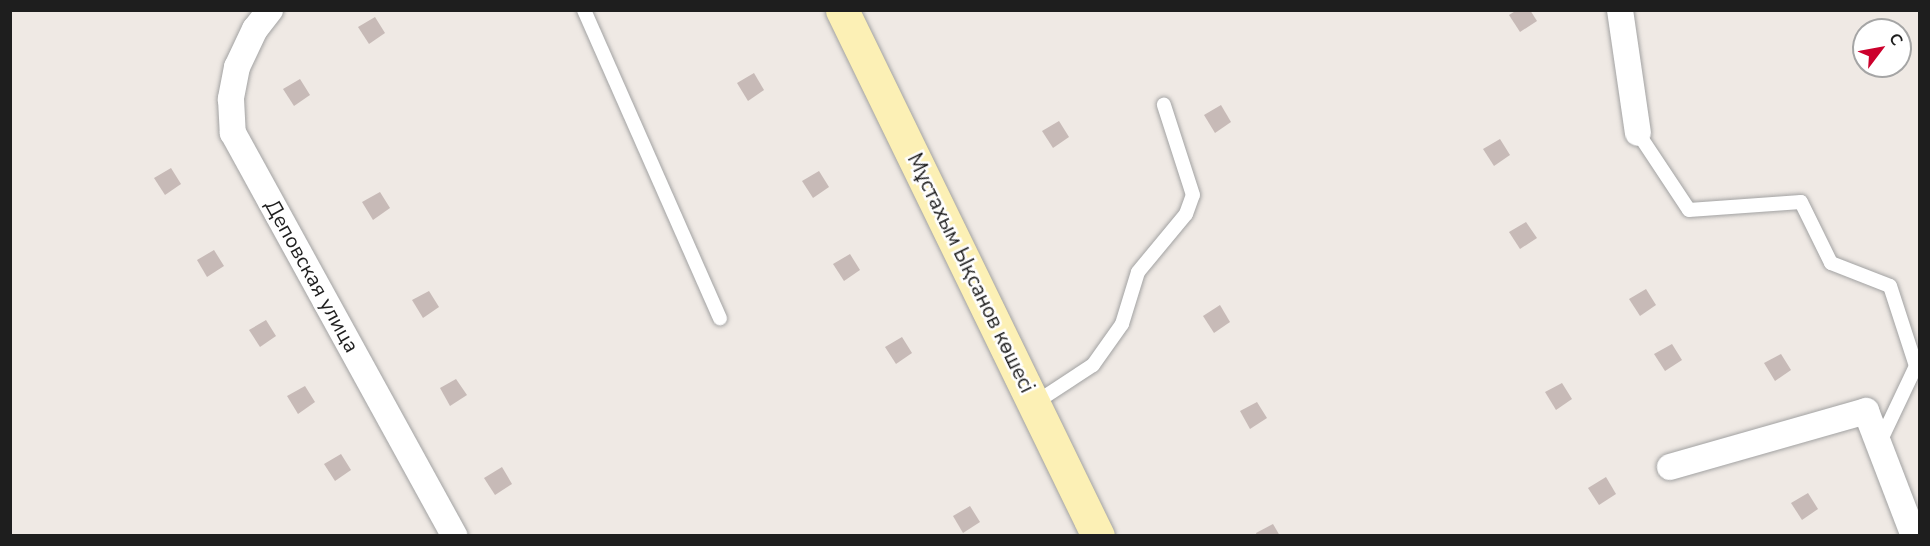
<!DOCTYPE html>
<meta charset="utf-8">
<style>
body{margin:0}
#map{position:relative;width:1930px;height:546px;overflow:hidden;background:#efe9e4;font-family:"Nunito Sans",sans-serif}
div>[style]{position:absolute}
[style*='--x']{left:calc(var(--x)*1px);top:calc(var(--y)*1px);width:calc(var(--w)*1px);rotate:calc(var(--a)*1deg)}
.building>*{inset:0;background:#c7bab7}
.roads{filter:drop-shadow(0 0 2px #a2a2a2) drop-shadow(0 0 2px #a2a2a2)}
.service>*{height:14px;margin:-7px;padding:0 7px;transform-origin:7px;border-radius:7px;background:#fff}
.minor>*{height:26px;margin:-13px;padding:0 13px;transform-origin:13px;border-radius:13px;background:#fff}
.secondary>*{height:33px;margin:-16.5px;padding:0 16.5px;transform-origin:16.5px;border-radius:16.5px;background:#fcf0b5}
span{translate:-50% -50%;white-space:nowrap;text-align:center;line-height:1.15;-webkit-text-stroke:5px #fff;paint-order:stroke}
.street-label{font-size:21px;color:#1e1e1e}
.frame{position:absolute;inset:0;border:12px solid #1e1e1e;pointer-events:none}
.north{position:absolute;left:1852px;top:18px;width:60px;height:60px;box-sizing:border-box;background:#fff;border:2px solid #a5a5a5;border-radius:50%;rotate:58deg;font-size:16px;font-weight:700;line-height:24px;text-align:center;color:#1e1e1e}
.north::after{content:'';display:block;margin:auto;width:21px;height:27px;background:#cc002c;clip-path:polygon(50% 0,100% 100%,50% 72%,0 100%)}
</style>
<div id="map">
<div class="building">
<i style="clip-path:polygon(1517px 10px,1530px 10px,1537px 21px,1520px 32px,1509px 15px)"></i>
<i style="clip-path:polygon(375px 17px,385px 33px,369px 44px,358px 27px)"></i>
<i style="clip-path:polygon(754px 73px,764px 90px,748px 101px,737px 83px)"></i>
<i style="clip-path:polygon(300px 79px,310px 95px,294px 106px,283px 89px)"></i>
<i style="clip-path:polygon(1221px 105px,1231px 122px,1215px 133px,1204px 115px)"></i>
<i style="clip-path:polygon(1059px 121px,1069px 137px,1053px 148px,1042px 131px)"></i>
<i style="clip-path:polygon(1500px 139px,1510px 155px,1494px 166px,1483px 149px)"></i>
<i style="clip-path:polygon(171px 168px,181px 184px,165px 195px,154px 178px)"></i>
<i style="clip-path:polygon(819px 171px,829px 187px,813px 198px,802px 181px)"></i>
<i style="clip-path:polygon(380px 192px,390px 208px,373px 220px,362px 202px)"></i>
<i style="clip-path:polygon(1526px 222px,1537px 238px,1520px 249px,1509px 232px)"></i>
<i style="clip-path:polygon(214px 250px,224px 266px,207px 277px,197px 260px)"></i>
<i style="clip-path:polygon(850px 254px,860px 270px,844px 281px,833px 264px)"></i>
<i style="clip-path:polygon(1646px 289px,1656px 305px,1640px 316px,1629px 299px)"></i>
<i style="clip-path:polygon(429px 291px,439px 307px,423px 318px,412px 300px)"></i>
<i style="clip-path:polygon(1220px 305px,1230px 322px,1214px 333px,1203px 316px)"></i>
<i style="clip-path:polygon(266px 320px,276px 336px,260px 347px,249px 330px)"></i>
<i style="clip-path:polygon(902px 337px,912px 353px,896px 364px,885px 347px)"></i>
<i style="clip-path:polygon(1672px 344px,1682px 360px,1665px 371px,1654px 354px)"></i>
<i style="clip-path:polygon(1781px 354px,1791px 370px,1775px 381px,1764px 363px)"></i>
<i style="clip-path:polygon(456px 379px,467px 395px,450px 406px,440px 388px)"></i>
<i style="clip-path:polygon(1562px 383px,1572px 399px,1556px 410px,1545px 392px)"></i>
<i style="clip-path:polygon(305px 386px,315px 402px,298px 414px,287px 396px)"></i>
<i style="clip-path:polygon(1257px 402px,1267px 418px,1250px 429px,1240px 411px)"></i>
<i style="clip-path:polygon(341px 454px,351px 470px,335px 481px,324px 464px)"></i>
<i style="clip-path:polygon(502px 467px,512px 484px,495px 495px,484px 478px)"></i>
<i style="clip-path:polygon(1606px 477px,1616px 494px,1599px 505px,1588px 488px)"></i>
<i style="clip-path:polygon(1808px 493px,1818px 509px,1802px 520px,1791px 503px)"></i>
<i style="clip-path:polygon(970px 506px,980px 522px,963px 533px,953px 516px)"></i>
<i style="clip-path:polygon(1273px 524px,1280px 536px,1257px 536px,1256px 533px)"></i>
</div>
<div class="roads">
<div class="service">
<i style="--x:584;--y:10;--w:337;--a:66.2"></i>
<i style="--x:1638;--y:133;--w:92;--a:56.5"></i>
<i style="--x:1689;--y:210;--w:112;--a:-4.1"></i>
<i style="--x:1801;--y:202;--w:68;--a:63.8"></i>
<i style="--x:1831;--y:263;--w:63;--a:21.3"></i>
<i style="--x:1890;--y:286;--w:84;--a:72"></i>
<i style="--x:1916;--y:366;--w:86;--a:115.4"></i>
<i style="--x:1035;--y:403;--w:69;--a:-33.2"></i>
<i style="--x:1093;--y:365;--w:50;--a:-54.7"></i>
<i style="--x:1122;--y:324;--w:54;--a:-72.9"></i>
<i style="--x:1138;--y:272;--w:75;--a:-50.4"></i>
<i style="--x:1186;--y:214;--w:20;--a:-70"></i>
<i style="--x:1193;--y:195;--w:95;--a:-107.9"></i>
</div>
<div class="minor">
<i style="--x:270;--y:10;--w:24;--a:128"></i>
<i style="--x:255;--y:29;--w:42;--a:115.3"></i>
<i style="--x:237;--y:67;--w:33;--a:101"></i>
<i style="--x:231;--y:99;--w:34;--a:87"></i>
<i style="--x:233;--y:133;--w:460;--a:61.2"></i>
<i style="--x:1620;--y:10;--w:124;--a:81.7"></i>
<i style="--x:1670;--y:467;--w:204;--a:-15.9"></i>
<i style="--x:1866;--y:411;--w:134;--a:69"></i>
</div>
<div class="secondary">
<i style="--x:842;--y:10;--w:585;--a:64.05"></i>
</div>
</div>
<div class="street-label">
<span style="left:971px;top:273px;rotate:64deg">Мұстахым Ықсанов көшесі</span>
<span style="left:312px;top:276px;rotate:61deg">Деповская улица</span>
</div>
<div class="frame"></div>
<div class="north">С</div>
</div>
